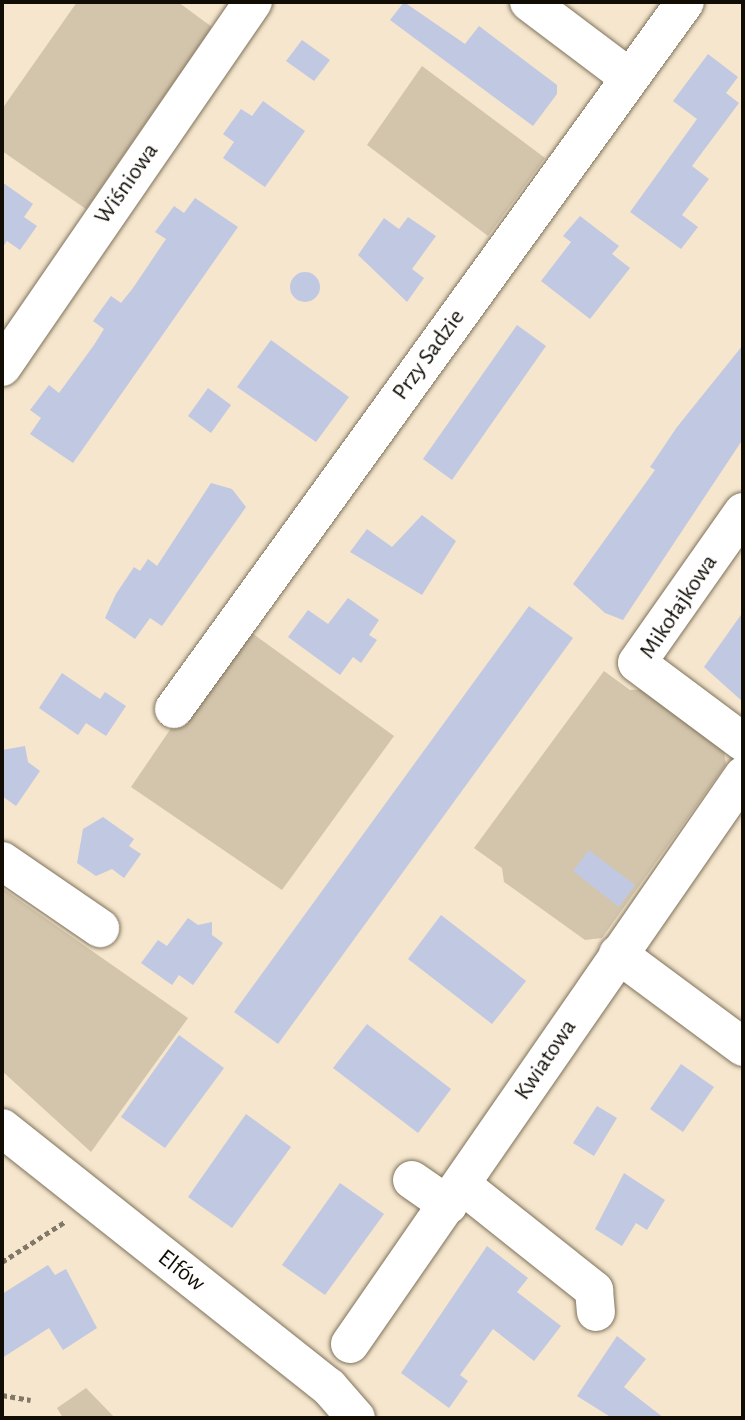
<!DOCTYPE html>
<meta charset="utf-8">
<style>
body{margin:0}
#map{position:relative;width:745px;height:1420px;overflow:hidden;background:#f5e6cd;font-family:"Alegreya Sans",sans-serif}
div>[style]{position:absolute}
[style*='--x']{left:calc(var(--x)*1px);top:calc(var(--y)*1px);width:calc(var(--w)*1px);rotate:calc(var(--a)*1deg)}
.green>*{inset:0;background:#d3c5ac}
.building>*{inset:0;background:#c1c8e2}
.round{border-radius:50%}
.path>*{height:4.5px;margin-top:-2.25px;transform-origin:0;background:repeating-linear-gradient(90deg,#817867 0 5px,transparent 0 8.5px)}
.roads{filter:drop-shadow(0 0 2px #7f725b) drop-shadow(0 0 2px #7f725b)}
.minor>*{height:38px;margin:-19px;padding:0 19px;transform-origin:19px;border-radius:19px;background:#fff}
span{translate:-50% -50%;white-space:nowrap;text-align:center;line-height:1.15;-webkit-text-stroke:5px #fff;paint-order:stroke}
.street-label{font-size:24px;color:#110d05}
.frame{position:absolute;inset:0;border:4px solid #110d05;pointer-events:none}
</style>
<div id="map">
<div class="green">
<i style="clip-path:polygon(77px 2px,178px 2px,212px 27px,86px 209px,2px 151px,2px 109px)"></i>
<i style="clip-path:polygon(422px 66px,545px 158px,488px 236px,367px 145px)"></i>
<i style="clip-path:polygon(252px 633px,394px 736px,282px 890px,131px 787px,180px 715px)"></i>
<i style="clip-path:polygon(604px 671px,630px 690px,646px 689px,723px 746px,726px 764px,602px 938px,585px 940px,504px 882px,502px 868px,474px 848px)"></i>
<i style="clip-path:polygon(2px 888px,188px 1018px,91px 1152px,2px 1071px)"></i>
<i style="clip-path:polygon(86px 1388px,115px 1418px,63px 1418px,57px 1408px)"></i>
</div>
<div class="building">
<i style="clip-path:polygon(404px 2px,465px 44px,479px 26px,557px 85px,557px 94px,533px 126px,390px 20px)"></i>
<i style="clip-path:polygon(302px 40px,330px 60px,314px 81px,286px 61px)"></i>
<i style="clip-path:polygon(708px 54px,738px 77px,726px 93px,739px 103px,692px 166px,709px 179px,682px 215px,698px 227px,681px 249px,630px 212px,697px 119px,673px 101px)"></i>
<i style="clip-path:polygon(263px 101px,305px 131px,265px 187px,223px 158px,234px 142px,223px 134px,241px 109px,252px 116px)"></i>
<i style="clip-path:polygon(2px 182px,33px 204px,24px 217px,37px 226px,20px 250px,7px 241px,2px 248px)"></i>
<i style="clip-path:polygon(195px 198px,238px 227px,73px 463px,30px 434px,41px 418px,30px 410px,49px 385px,59px 393px,94px 345px,104px 329px,93px 321px,111px 296px,121px 303px,133px 288px,166px 239px,155px 232px,174px 206px,184px 213px)"></i>
<i style="clip-path:polygon(580px 216px,619px 246px,612px 254px,630px 268px,590px 319px,541px 281px,571px 242px,563px 236px)"></i>
<i style="clip-path:polygon(408px 217px,436px 236px,412px 269px,424px 278px,407px 302px,358px 255px,384px 218px,399px 229px)"></i>
<i class="round" style="left:290px;top:272px;width:30px;height:30px"></i>
<i style="clip-path:polygon(517px 325px,546px 346px,452px 480px,423px 459px)"></i>
<i style="clip-path:polygon(271px 340px,349px 397px,316px 442px,237px 387px)"></i>
<i style="clip-path:polygon(743px 345px,743px 439px,623px 620px,605px 613px,573px 584px,655px 470px,650px 467px,677px 427px)"></i>
<i style="clip-path:polygon(208px 388px,231px 405px,211px 433px,188px 416px)"></i>
<i style="clip-path:polygon(211px 483px,232px 489px,246px 507px,162px 626px,150px 618px,135px 639px,105px 618px,116px 594px,134px 567px,140px 571px,148px 559px,157px 566px)"></i>
<i style="clip-path:polygon(422px 515px,456px 541px,422px 595px,350px 552px,367px 529px,392px 547px)"></i>
<i style="clip-path:polygon(348px 598px,379px 620px,369px 635px,377px 640px,361px 663px,353px 657px,340px 675px,288px 637px,308px 610px,328px 624px)"></i>
<i style="clip-path:polygon(529px 606px,573px 638px,278px 1044px,234px 1012px)"></i>
<i style="clip-path:polygon(743px 612px,743px 702px,704px 667px)"></i>
<i style="clip-path:polygon(62px 673px,100px 699px,105px 692px,126px 706px,106px 736px,86px 723px,78px 735px,39px 708px)"></i>
<i style="clip-path:polygon(25px 746px,28px 762px,40px 771px,16px 806px,2px 796px,2px 750px)"></i>
<i style="clip-path:polygon(103px 817px,134px 839px,129px 846px,141px 854px,124px 878px,112px 869px,96px 876px,77px 863px,83px 829px)"></i>
<i style="clip-path:polygon(589px 850px,635px 885px,619px 907px,573px 871px)"></i>
<i style="clip-path:polygon(441px 915px,526px 981px,492px 1024px,408px 959px)"></i>
<i style="clip-path:polygon(188px 918px,198px 925px,212px 922px,212px 935px,223px 943px,193px 985px,179px 975px,172px 985px,141px 963px,158px 940px,167px 946px)"></i>
<i style="clip-path:polygon(367px 1024px,451px 1089px,418px 1133px,333px 1068px)"></i>
<i style="clip-path:polygon(179px 1035px,224px 1068px,165px 1148px,121px 1117px)"></i>
<i style="clip-path:polygon(681px 1064px,714px 1087px,683px 1132px,650px 1109px)"></i>
<i style="clip-path:polygon(597px 1106px,617px 1118px,594px 1156px,573px 1143px)"></i>
<i style="clip-path:polygon(246px 1114px,291px 1147px,232px 1228px,188px 1197px)"></i>
<i style="clip-path:polygon(624px 1173px,665px 1200px,647px 1230px,636px 1223px,622px 1246px,595px 1229px)"></i>
<i style="clip-path:polygon(340px 1183px,384px 1214px,325px 1295px,282px 1265px)"></i>
<i style="clip-path:polygon(487px 1246px,528px 1278px,517px 1292px,561px 1326px,534px 1361px,493px 1329px,460px 1375px,468px 1381px,449px 1408px,401px 1373px)"></i>
<i style="clip-path:polygon(48px 1265px,55px 1275px,66px 1269px,97px 1328px,63px 1350px,49px 1328px,2px 1358px,2px 1294px)"></i>
<i style="clip-path:polygon(617px 1336px,646px 1359px,624px 1387px,664px 1418px,612px 1418px,577px 1396px)"></i>
</div>
<div class="path">
<i style="--x:2;--y:1262;--w:76;--a:-32.6"></i>
<i style="--x:2;--y:1395;--w:29;--a:10"></i>
</div>
<div class="roads">
<div class="minor">
<i style="--x:529;--y:2;--w:126;--a:37"></i>
<i style="--x:2;--y:367;--w:443;--a:-55.5"></i>
<i style="--x:743;--y:512;--w:184;--a:125.1"></i>
<i style="--x:637;--y:663;--w:132;--a:36.7"></i>
<i style="--x:174;--y:709;--w:872;--a:-54.14"></i>
<i style="--x:2;--y:861;--w:119;--a:34.4"></i>
<i style="--x:618;--y:954;--w:156;--a:36.6"></i>
<i style="--x:2;--y:1128;--w:417;--a:38.4"></i>
<i style="--x:329;--y:1387;--w:41;--a:48.9"></i>
<i style="--x:412;--y:1180;--w:44;--a:34.8"></i>
<i style="--x:462;--y:1185;--w:169;--a:38.5"></i>
<i style="--x:594;--y:1290;--w:22;--a:85"></i>
<i style="--x:350;--y:1344;--w:691;--a:-55.32"></i>
</div>
</div>
<div class="street-label">
<span style="left:127px;top:184px;rotate:-55deg">Wiśniowa</span>
<span style="left:429px;top:355px;rotate:-54deg">Przy Sadzie</span>
<span style="left:679px;top:607px;rotate:-56deg">Mikołajkowa</span>
<span style="left:546px;top:1060px;rotate:-56deg">Kwiatowa</span>
<span style="left:181px;top:1271px;rotate:38deg">Elfów</span>
</div>
<div class="frame"></div>
</div>
